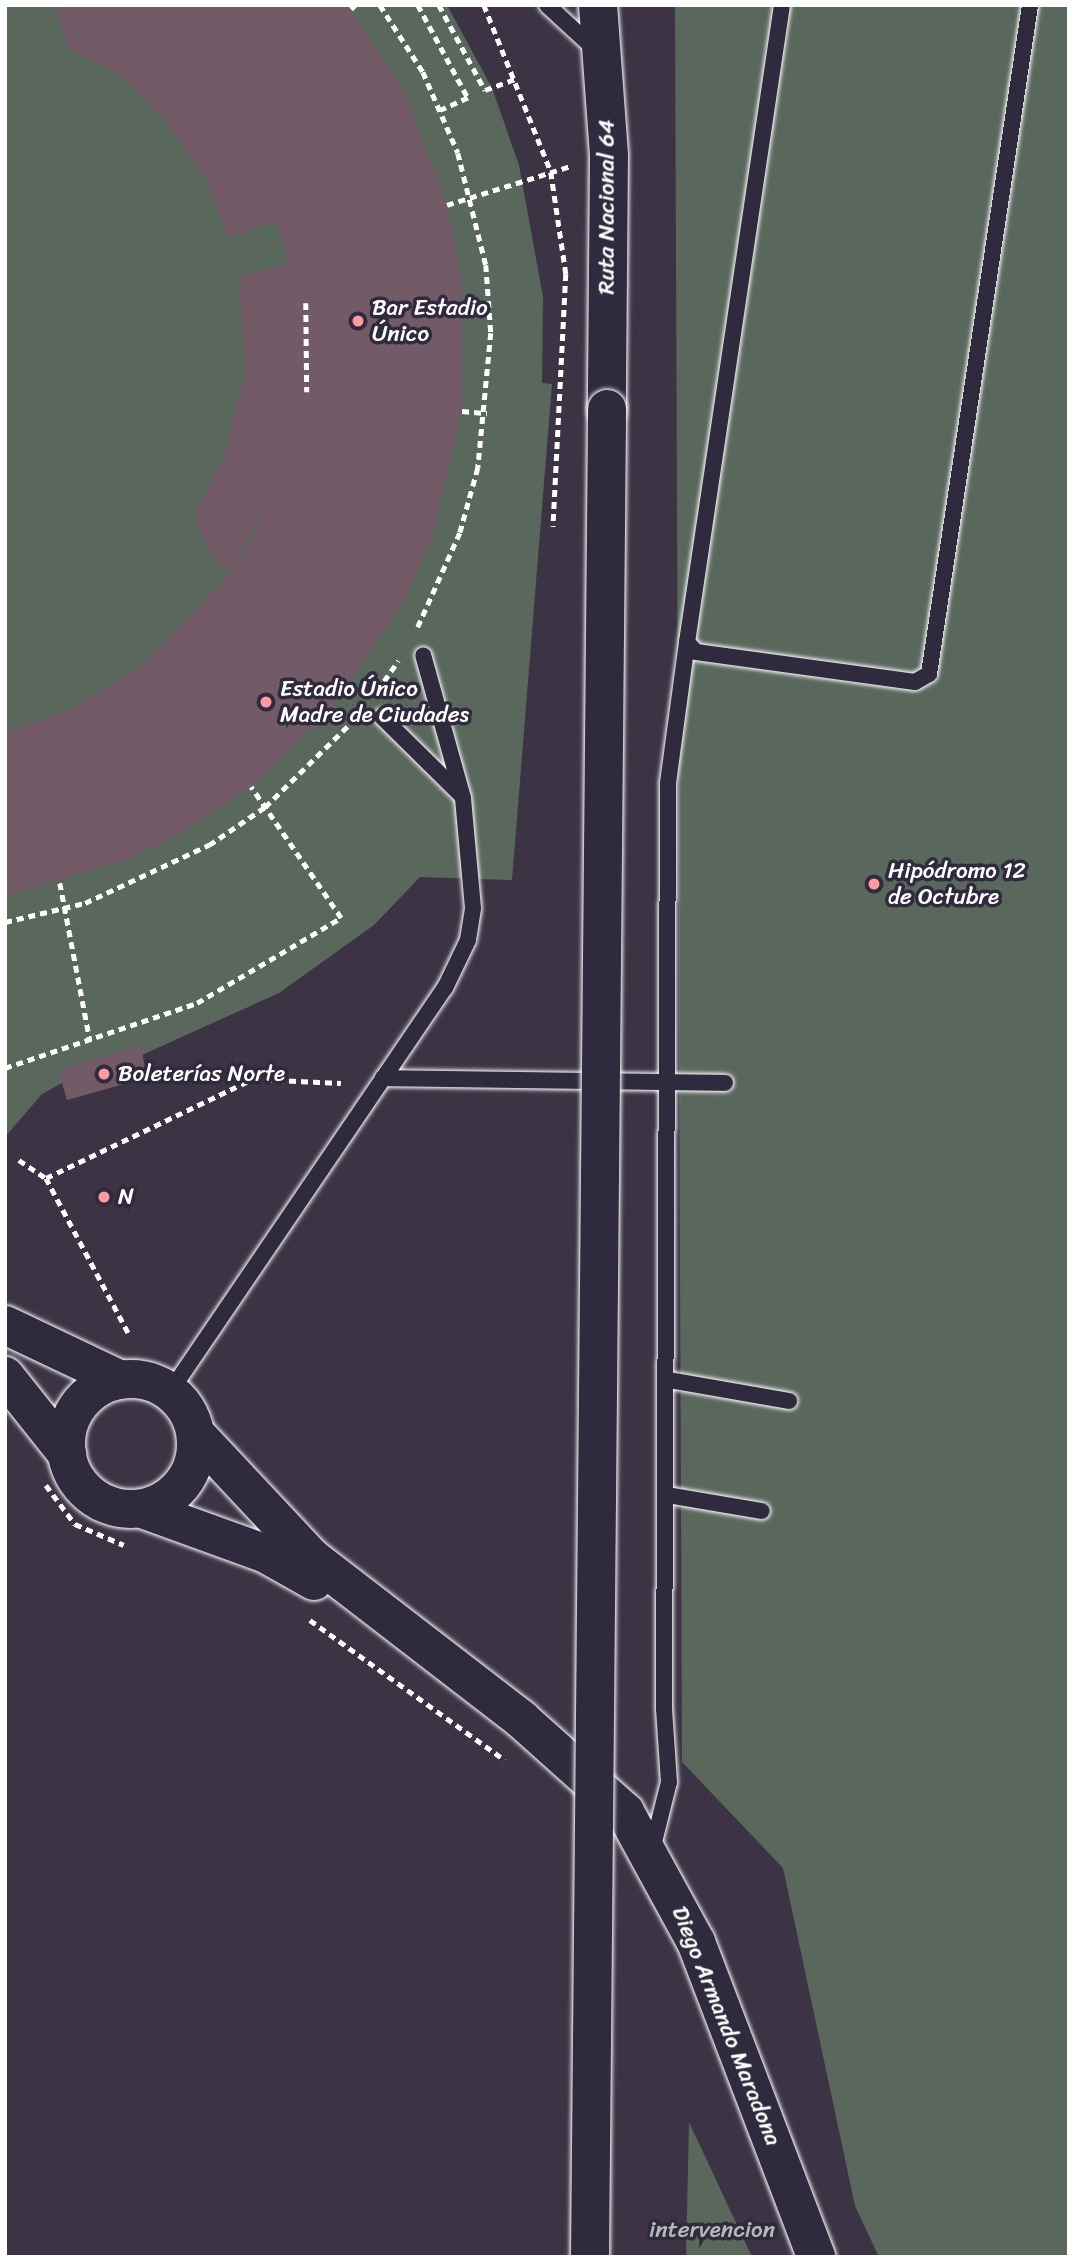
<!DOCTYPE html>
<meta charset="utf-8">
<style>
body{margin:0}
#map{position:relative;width:1074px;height:2262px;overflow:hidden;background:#3c3445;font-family:Sriracha,sans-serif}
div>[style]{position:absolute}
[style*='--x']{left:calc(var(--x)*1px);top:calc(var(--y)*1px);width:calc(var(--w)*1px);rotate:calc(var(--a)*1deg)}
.green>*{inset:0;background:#59675d}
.building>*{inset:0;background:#725a66}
.path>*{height:4.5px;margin-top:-2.25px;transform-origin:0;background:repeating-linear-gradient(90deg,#fff 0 7px,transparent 0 12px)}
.roads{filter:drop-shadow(0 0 2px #fff) drop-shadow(0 0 2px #fff)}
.lane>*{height:16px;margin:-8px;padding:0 8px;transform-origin:8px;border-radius:8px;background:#2f2a3d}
.secondary>*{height:38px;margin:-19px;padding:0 19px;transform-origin:19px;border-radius:19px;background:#2f2a3d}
.secondary>.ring{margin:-19px;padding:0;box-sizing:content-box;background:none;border:38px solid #2f2a3d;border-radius:50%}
.primary>*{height:38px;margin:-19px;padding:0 19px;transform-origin:19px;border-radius:19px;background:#2f2a3d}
.bridges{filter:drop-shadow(0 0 2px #fff) drop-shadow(0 0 2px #fff)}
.primary-bridge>*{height:38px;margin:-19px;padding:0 19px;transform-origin:19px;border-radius:19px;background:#2f2a3d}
.dots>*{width:19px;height:19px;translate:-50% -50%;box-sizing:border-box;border:4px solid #2f2a3d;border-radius:50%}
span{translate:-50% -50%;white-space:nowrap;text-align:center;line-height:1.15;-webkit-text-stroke:7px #2f2a3d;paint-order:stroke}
.street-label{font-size:23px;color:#fff}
.poi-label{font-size:23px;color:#fff}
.left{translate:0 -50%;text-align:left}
.park-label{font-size:23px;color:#b4bbb6}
.frame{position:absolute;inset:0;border:7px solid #fff;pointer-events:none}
</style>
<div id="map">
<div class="green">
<i style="clip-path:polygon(5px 5px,447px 5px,492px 88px,519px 165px,543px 297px,542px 383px,552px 384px,512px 880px,420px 877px,374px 925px,279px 993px,142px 1055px,148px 1077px,67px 1100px,62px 1083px,42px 1094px,5px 1137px)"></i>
<i style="clip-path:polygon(675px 5px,1069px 5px,1069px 2257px,879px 2257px,855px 2206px,783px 1868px,682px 1762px)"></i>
<i style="clip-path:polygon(689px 2122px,752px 2257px,686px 2257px)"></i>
</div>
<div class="building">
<i style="clip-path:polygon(evenodd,64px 5px,348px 5px,406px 96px,447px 205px,462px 281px,462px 411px,432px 538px,406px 597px,334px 706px,251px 787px,185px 831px,126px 860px,5px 896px,5px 733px,67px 711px,141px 667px,230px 573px,211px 555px,194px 517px,224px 457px,245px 372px,239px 277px,289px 263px,276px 220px,228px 238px,208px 182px,167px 123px,122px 76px,68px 49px,57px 12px,64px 5px,276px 480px,249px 542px,231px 571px,231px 570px,276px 480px)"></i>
<i style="clip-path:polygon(140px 1046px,148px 1077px,67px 1100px,59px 1070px)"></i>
</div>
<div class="path">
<i style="--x:380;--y:5;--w:80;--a:57.3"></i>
<i style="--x:423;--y:72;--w:88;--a:66.6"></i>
<i style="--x:458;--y:153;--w:115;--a:76"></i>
<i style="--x:486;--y:265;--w:68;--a:85.8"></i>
<i style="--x:491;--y:333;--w:136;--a:95.5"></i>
<i style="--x:478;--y:468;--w:67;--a:105.5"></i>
<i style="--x:460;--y:533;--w:105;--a:114.1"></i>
<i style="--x:418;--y:5;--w:106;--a:61.7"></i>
<i style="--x:468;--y:98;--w:30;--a:156"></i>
<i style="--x:439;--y:5;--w:97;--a:61.6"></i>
<i style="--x:485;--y:90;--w:35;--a:-20"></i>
<i style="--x:484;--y:5;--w:180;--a:68.1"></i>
<i style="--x:551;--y:172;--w:103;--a:81.6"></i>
<i style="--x:566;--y:274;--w:253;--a:92.9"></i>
<i style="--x:351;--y:9;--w:6;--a:-45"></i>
<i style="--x:447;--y:205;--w:130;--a:-17.5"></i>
<i style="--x:306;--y:303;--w:89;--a:89.4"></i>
<i style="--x:462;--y:411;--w:25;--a:5"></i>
<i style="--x:377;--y:691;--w:37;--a:-55"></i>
<i style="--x:60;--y:883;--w:160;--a:79.2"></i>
<i style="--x:5;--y:922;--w:82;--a:-13.4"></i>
<i style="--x:85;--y:903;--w:137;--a:-25.1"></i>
<i style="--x:209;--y:845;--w:68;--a:-34.2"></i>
<i style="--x:265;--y:807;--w:129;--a:-44.4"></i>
<i style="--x:5;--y:1068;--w:203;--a:-18.7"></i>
<i style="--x:197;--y:1003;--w:167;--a:-30.6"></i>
<i style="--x:341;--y:918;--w:159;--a:-124.5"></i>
<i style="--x:19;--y:1160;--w:32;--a:34"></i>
<i style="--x:46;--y:1178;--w:177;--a:62"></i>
<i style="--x:46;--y:1178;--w:229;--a:-25.6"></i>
<i style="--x:253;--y:1079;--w:88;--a:2.6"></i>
<i style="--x:46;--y:1485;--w:49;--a:53.4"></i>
<i style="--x:75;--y:1524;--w:53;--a:23.2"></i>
<i style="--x:310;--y:1620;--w:240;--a:35.7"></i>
</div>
<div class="roads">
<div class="lane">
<i style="--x:547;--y:5;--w:68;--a:42.6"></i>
<i style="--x:782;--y:5;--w:644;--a:98.48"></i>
<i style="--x:687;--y:642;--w:13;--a:48"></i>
<i style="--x:696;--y:652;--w:221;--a:7.8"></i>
<i style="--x:915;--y:682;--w:16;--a:-30"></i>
<i style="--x:929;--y:674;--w:677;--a:-81.41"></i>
<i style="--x:382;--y:717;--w:112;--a:44.6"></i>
<i style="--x:383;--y:1078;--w:342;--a:0.8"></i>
<i style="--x:669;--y:1380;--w:122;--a:9.9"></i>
<i style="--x:170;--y:1392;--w:489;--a:-55.8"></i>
<i style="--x:445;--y:988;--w:53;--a:-64.4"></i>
<i style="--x:468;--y:940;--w:32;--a:-81"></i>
<i style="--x:473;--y:908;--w:110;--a:-95.2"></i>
<i style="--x:463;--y:798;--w:148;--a:-105.6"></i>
<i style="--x:667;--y:1495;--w:96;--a:9.6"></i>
<i style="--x:652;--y:1850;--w:70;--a:-76"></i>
<i style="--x:669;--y:1782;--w:74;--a:-93.9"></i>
<i style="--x:664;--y:1708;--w:925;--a:-89.75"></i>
<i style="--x:668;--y:783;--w:142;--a:-82.3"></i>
</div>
<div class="secondary">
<i style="--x:5;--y:1325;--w:128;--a:25.4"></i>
<i style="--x:5;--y:1376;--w:100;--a:51.5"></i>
<i class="ring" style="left:66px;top:1379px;width:92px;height:92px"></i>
<i style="--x:196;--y:1434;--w:170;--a:46.9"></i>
<i style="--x:312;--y:1558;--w:264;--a:37.6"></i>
<i style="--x:521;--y:1719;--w:140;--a:41.8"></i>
<i style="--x:625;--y:1812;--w:148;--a:61.4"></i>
<i style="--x:696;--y:1942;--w:337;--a:69.1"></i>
<i style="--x:142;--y:1509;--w:132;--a:19.9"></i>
<i style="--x:266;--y:1554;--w:55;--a:29.4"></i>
</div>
<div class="primary">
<i style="--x:598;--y:5;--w:151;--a:85.8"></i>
<i style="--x:609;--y:156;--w:253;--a:90.5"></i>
</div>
</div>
<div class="bridges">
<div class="primary-bridge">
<i style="--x:590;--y:2257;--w:1848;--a:-89.47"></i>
</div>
</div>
<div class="dots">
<i style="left:358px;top:321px;background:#ff9aa2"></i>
<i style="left:266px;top:702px;background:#ff9aa2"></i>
<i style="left:874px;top:884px;background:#ff9aa2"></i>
<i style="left:104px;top:1074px;background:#ff9aa2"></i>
<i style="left:104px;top:1197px;background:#ff9aa2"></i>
</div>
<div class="street-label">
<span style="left:607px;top:207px;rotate:-90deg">Ruta Nacional 64</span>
<span style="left:726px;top:2026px;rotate:68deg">Diego Armando Maradona</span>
</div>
<div class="poi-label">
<span class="left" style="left:372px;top:321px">Bar Estadio<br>Único</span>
<span class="left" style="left:280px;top:702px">Estadio Único<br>Madre de Ciudades</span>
<span class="left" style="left:888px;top:884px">Hipódromo 12<br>de Octubre</span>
<span class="left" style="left:118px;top:1074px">Boleterías Norte</span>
<span class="left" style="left:118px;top:1197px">N</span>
</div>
<div class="park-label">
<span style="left:712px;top:2230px">intervencion</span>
</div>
<div class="frame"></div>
</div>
